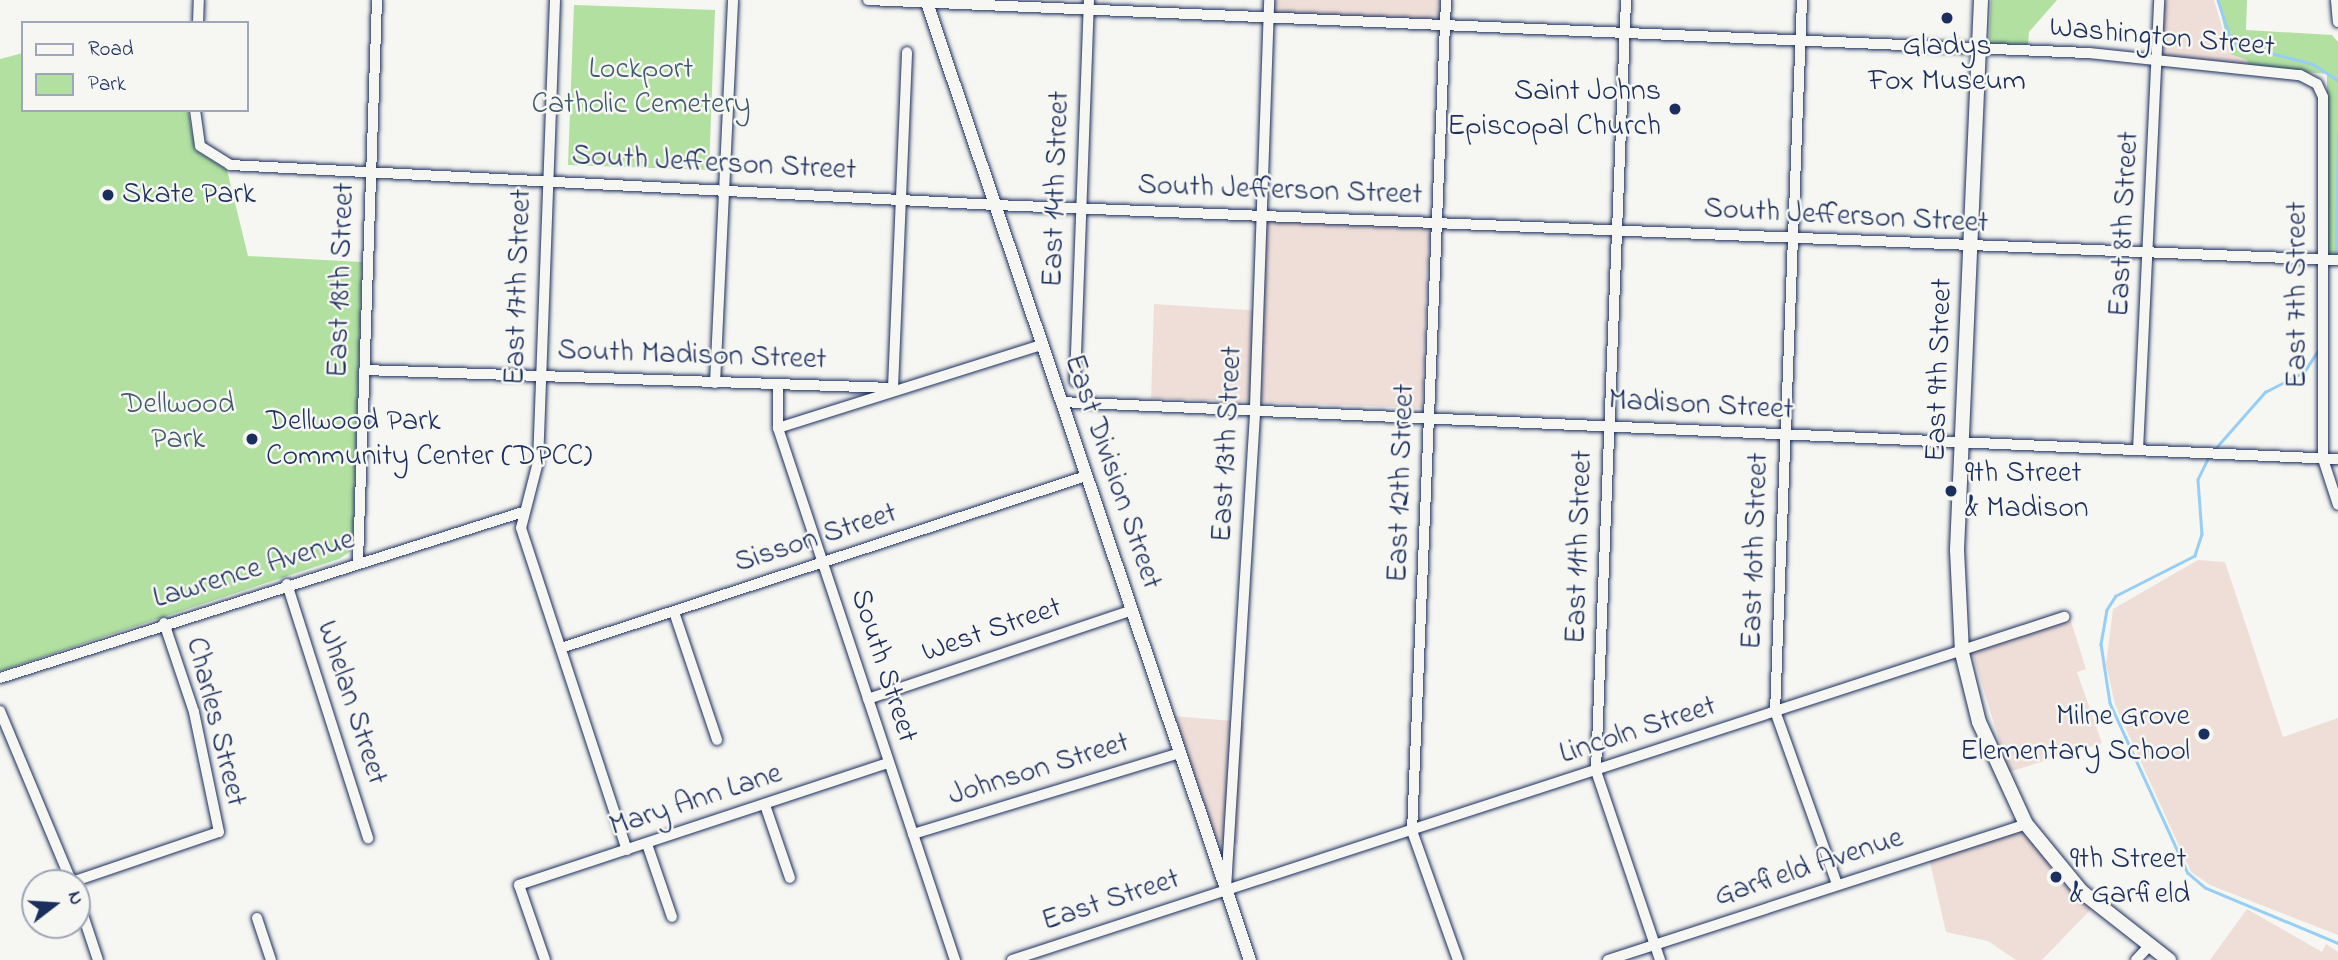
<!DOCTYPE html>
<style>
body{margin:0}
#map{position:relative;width:2338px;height:960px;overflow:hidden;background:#f6f6f2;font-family:"Indie Flower",sans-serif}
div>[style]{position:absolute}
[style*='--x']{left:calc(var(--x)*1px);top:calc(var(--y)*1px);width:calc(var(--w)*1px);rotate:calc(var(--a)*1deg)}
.built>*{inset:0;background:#efded8}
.green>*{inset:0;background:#b1e0a0}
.stream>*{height:2.5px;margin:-1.25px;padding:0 1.25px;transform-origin:1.25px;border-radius:1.25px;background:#97cef6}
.roads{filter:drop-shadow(0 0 2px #1b2f5e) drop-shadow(0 0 2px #1b2f5e)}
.minor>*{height:10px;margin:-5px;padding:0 5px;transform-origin:5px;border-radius:5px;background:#f6f6f2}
.tertiary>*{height:12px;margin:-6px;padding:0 6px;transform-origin:6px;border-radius:6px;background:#f6f6f2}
.secondary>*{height:14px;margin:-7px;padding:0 7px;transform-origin:7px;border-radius:7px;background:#f6f6f2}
.dots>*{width:19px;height:19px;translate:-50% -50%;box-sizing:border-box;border:4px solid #f6f6f2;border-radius:50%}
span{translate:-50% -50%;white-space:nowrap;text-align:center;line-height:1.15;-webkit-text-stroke:5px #f6f6f2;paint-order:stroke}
.street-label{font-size:30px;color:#1b2f5e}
.poi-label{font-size:30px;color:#1b2f5e}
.right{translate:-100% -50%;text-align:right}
.left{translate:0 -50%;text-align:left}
.park-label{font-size:30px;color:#405b6e}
.legend{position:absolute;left:21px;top:21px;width:228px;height:91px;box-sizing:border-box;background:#f6f6f2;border:2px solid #9ea6b7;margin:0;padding:9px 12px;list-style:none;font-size:21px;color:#1b2f5e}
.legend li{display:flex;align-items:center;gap:14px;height:35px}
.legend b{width:35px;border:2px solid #9ea6b7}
.north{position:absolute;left:21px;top:869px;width:70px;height:70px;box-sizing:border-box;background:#f6f6f2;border:2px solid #9ea6b7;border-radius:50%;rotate:73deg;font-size:19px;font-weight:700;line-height:28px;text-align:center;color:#1b2f5e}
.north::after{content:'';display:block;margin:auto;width:24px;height:32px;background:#1b2f5e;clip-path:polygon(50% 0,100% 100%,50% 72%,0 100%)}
</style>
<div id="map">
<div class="built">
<i style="clip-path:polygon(1274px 0,1441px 0,1440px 20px,1273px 13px)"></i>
<i style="clip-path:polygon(2163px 0,2214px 0,2230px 54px,2248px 60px,2248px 67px,2162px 56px)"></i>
<i style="clip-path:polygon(1267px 218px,1430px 228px,1422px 408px,1151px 398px,1154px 304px,1263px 311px)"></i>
<i style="clip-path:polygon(2198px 560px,2225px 562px,2283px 737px,2338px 718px,2338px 935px,2210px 885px,2191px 872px,2115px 705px,2106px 664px,2113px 609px)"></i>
<i style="clip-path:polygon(2068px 612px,2086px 669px,2077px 672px,2102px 743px,2009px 772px,1970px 645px)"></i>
<i style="clip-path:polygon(1173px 716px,1244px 722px,1238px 844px,1216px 842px)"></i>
<i style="clip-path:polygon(2026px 829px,2093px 907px,2042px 960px,2016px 960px,1988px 941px,1946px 932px,1929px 858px)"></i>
<i style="clip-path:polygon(2247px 909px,2322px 952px,2326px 944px,2338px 952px,2338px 960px,2210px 960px)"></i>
</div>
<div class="green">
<i style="clip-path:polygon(1991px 0,2057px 0,2029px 32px,2028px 45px,1989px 44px)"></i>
<i style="clip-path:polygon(2218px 0,2247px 0,2246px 30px,2332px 35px,2338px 42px,2338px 255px,2327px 254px,2327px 74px,2248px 67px,2247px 60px,2230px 54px)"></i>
<i style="clip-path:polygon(574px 5px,715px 10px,709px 170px,568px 165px)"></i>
<i style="clip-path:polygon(23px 53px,23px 110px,188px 110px,195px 150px,227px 170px,248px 256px,362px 262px,353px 534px,351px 551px,339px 559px,0 671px,0 59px)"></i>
</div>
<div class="stream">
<i style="--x:2218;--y:0;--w:45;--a:72"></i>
<i style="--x:2232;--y:43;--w:84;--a:14.5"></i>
<i style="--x:2313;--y:64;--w:30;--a:33"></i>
<i style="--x:2336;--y:256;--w:123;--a:-89.1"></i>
<i style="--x:2213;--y:451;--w:79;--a:-48.6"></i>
<i style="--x:2265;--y:392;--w:44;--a:-27.1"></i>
<i style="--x:2304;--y:372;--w:24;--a:-57"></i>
<i style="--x:2209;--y:457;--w:25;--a:116"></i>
<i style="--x:2198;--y:480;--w:54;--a:85.8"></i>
<i style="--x:2202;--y:534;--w:23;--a:108"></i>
<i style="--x:2195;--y:556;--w:89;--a:153.1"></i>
<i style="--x:2116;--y:596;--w:17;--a:123"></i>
<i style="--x:2107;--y:610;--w:35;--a:100"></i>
<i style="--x:2101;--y:644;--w:60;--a:81.3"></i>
<i style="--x:2110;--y:703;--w:187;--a:65.4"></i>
<i style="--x:2188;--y:873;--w:23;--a:40"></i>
<i style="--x:2206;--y:888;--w:143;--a:22.6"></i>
</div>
<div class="roads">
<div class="minor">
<i style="--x:555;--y:0;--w:462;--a:92.1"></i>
<i style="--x:538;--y:462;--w:68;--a:104.4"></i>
<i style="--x:521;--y:528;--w:339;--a:71.8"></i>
<i style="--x:868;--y:0;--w:1222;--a:2.49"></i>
<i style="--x:2089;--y:53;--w:212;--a:6"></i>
<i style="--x:2300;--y:75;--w:19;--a:28"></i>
<i style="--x:2317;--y:84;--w:14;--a:65"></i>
<i style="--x:2323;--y:97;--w:362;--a:90"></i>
<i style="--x:2323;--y:459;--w:48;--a:71.9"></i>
<i style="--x:1446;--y:0;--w:832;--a:92.34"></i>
<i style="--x:1412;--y:831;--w:137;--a:70.4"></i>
<i style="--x:1626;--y:0;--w:772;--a:92.23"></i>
<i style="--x:1596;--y:771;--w:200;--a:71.3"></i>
<i style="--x:1802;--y:0;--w:712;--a:92.17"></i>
<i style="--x:1775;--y:711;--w:184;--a:70.3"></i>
<i style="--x:2336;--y:0;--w:22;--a:85"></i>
<i style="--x:198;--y:23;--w:23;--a:-88"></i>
<i style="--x:195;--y:110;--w:36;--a:82"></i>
<i style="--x:200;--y:146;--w:36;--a:32"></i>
<i style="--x:230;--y:165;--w:767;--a:2.99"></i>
<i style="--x:996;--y:205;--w:1343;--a:2.35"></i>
<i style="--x:364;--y:370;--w:529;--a:1.95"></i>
<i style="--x:893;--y:388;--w:336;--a:-87.6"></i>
<i style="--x:1075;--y:381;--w:381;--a:-87.9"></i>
<i style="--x:715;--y:383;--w:383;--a:-87.3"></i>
<i style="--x:778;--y:385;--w:43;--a:90"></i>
<i style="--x:778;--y:428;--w:561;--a:71.6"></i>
<i style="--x:1061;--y:402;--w:1278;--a:2.56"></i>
<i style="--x:778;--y:428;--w:276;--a:-17.5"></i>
<i style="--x:2138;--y:450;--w:450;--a:-87.3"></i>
<i style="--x:358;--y:561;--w:561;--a:-88.06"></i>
<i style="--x:287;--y:584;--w:267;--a:72.3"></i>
<i style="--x:674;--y:612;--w:135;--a:71.4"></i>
<i style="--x:561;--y:648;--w:552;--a:-18.14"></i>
<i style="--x:0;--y:678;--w:549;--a:-17.61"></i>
<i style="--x:868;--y:699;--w:279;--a:-18.6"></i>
<i style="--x:0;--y:711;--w:186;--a:67.3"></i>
<i style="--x:765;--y:805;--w:77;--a:71.1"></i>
<i style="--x:913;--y:834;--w:279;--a:-16.9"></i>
<i style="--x:647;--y:844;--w:77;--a:71.1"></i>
<i style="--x:72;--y:882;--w:155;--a:-18.8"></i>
<i style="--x:219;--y:832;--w:123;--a:-101.8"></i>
<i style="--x:194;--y:712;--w:94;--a:-108.6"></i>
<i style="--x:1226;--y:888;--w:482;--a:-86.5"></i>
<i style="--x:1255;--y:407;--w:407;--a:-88"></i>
<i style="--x:77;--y:897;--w:66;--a:71.6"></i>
<i style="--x:257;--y:918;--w:44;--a:71.6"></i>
<i style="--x:545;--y:960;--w:79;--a:-109.1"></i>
<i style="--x:519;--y:885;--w:389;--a:-18.3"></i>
<i style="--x:1012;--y:960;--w:1107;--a:-18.06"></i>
<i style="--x:1608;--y:960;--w:440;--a:-18"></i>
<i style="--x:2136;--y:960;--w:18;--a:-47"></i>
</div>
<div class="tertiary">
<i style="--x:926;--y:0;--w:1013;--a:71.35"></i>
</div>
<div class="secondary">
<i style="--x:1981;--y:0;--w:551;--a:92.5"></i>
<i style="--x:1957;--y:550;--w:103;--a:87.2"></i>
<i style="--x:1962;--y:653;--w:71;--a:76.2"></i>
<i style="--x:1979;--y:722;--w:112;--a:65.3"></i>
<i style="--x:2026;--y:824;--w:87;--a:50.6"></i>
<i style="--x:2081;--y:891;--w:112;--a:38.1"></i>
</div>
</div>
<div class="dots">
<i style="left:1947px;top:18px;background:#1b2f5e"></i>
<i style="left:1675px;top:109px;background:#1b2f5e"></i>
<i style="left:108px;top:195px;background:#1b2f5e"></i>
<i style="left:252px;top:439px;background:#1b2f5e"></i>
<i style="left:1951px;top:491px;background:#1b2f5e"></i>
<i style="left:2204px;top:734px;background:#1b2f5e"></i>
<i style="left:2056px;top:877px;background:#1b2f5e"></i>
</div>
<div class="street-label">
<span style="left:2162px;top:38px;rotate:5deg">Washington Street</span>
<span style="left:714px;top:164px;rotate:3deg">South Jefferson Street</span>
<span style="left:1057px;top:189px;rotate:-88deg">East 14th Street</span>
<span style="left:1280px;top:191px;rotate:2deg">South Jefferson Street</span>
<span style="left:1846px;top:217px;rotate:3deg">South Jefferson Street</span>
<span style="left:2125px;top:224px;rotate:-87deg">East 8th Street</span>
<span style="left:342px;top:280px;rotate:-88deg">East 18th Street</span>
<span style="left:519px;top:287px;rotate:-88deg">East 17th Street</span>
<span style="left:2298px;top:295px;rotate:-90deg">East 7th Street</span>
<span style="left:692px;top:356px;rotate:2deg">South Madison Street</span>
<span style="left:1940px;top:370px;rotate:-88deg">East 9th Street</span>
<span style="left:1701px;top:406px;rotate:3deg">Madison Street</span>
<span style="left:1228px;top:444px;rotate:-87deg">East 13th Street</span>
<span style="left:1112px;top:472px;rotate:71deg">East Division Street</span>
<span style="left:1402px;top:483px;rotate:-88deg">East 12th Street</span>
<span style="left:816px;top:539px;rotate:-18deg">Sisson Street</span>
<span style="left:1580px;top:547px;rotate:-88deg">East 11th Street</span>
<span style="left:1756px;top:551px;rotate:-88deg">East 10th Street</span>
<span style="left:254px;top:570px;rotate:-17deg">Lawrence Avenue</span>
<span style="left:992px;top:631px;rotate:-19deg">West Street</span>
<span style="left:883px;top:666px;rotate:72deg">South Street</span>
<span style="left:351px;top:703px;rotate:72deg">Whelan Street</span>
<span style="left:215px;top:722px;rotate:76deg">Charles Street</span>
<span style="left:1638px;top:731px;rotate:-18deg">Lincoln Street</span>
<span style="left:1039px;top:770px;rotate:-17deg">Johnson Street</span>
<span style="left:696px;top:801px;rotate:-18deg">Mary Ann Lane</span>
<span style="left:1809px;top:868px;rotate:-18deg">Garfield Avenue</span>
<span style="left:1111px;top:901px;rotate:-18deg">East Street</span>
</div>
<div class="poi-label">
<span style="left:1947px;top:64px">Gladys<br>Fox Museum</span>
<span class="right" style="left:1661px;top:109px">Saint Johns<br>Episcopal Church</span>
<span class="left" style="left:122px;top:195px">Skate Park</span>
<span class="left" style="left:266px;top:439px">Dellwood Park<br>Community Center (DPCC)</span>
<span class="left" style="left:1965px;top:491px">9th Street<br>&amp; Madison</span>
<span class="right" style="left:2190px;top:734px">Milne Grove<br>Elementary School</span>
<span class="left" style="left:2070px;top:877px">9th Street<br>&amp; Garfield</span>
</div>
<div class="park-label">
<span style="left:641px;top:87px">Lockport<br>Catholic Cemetery</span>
<span style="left:178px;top:422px">Dellwood<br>Park</span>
</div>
<ul class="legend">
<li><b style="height:9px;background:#f6f6f2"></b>Road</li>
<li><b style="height:19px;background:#b1e0a0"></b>Park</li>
</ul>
<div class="north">N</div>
</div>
